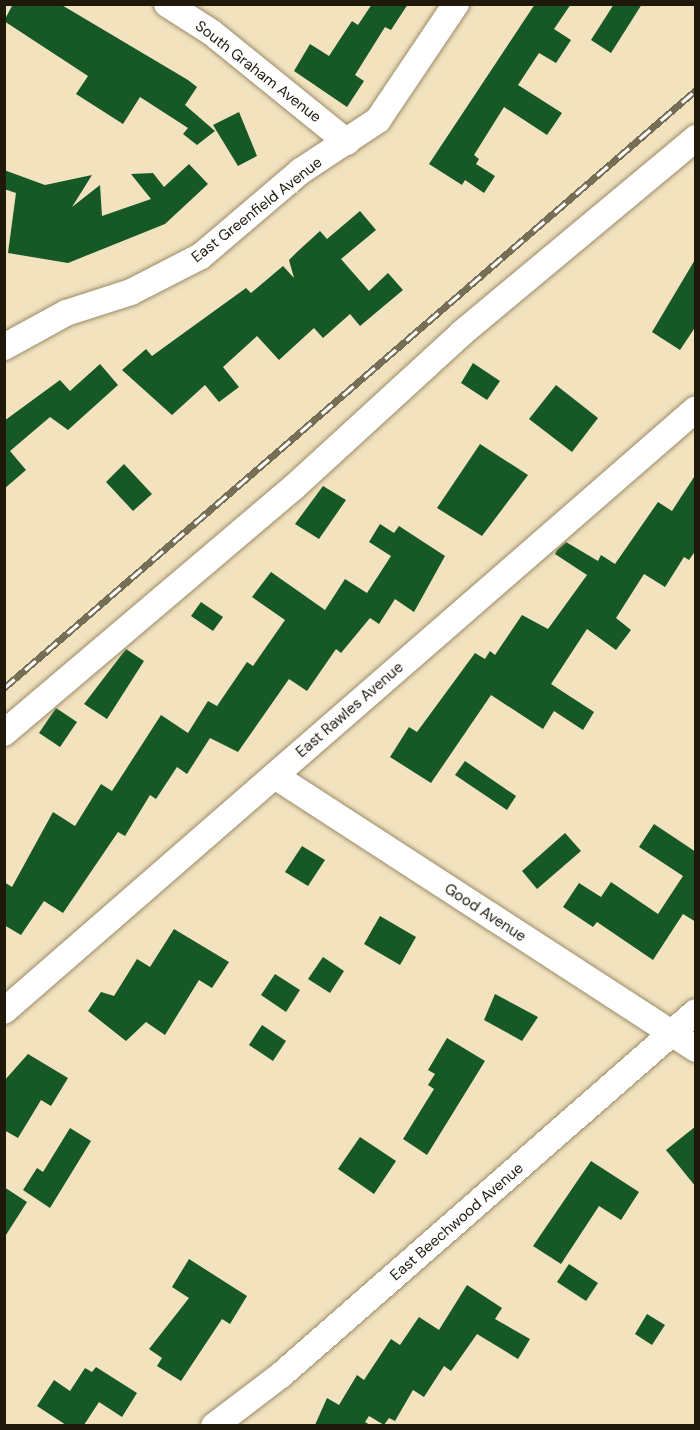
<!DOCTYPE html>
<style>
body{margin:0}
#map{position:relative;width:700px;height:1430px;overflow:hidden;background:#f2e2be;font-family:"DM Sans",sans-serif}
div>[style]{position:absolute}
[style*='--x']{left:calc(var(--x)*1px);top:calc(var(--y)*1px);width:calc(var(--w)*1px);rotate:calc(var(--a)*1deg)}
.building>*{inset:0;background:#165926}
.roads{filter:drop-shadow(0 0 2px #998b69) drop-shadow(0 0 2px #998b69)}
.minor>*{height:26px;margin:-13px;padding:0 13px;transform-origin:13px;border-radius:13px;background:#fff}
.rail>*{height:7px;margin-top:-3.5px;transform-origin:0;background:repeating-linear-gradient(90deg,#fff 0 14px,#776e56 0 28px);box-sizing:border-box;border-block:2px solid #776e56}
span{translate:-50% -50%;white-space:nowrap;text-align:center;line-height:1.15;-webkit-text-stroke:6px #fff;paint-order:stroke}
.street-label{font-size:15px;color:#1e190b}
.frame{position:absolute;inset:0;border:6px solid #1e190b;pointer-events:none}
</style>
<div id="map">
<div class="building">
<i style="clip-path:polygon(13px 4px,60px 4px,188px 80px,197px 87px,185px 105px,215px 131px,197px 145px,183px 134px,188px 128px,140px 97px,123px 124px,76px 94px,88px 76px,4px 21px)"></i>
<i style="clip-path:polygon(372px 4px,408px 4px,391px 30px,385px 27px,355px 75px,364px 81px,347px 107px,294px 71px,310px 44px,329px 56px,352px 21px,358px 25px)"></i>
<i style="clip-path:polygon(535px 4px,571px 4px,554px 29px,571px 40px,556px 63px,539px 53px,518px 85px,562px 113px,547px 135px,504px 107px,474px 155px,479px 159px,476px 164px,495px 176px,484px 193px,465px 180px,462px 185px,429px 164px)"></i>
<i style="clip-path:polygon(614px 4px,642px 4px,611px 53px,591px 40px)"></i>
<i style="clip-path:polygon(239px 112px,257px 156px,238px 166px,213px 125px)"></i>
<i style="clip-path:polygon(189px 164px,208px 184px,165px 224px,68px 263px,8px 253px,16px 193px,4px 189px,4px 170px,45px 185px,92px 175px,72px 207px,100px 185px,102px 216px,151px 199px,131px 174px,153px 173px,164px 187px)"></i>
<i style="clip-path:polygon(360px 211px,376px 230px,341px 259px,369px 291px,388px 273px,403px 290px,360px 326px,350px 314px,323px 338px,314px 328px,279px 360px,257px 336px,223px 367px,239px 387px,219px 402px,205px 385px,172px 415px,122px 370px,146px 349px,152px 356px,246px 288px,251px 293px,283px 266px,294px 278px,289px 260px,297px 252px,320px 231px,327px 239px)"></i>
<i style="clip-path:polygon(696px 258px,696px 326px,680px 350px,652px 332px)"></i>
<i style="clip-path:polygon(473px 363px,500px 381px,487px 400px,461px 383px)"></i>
<i style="clip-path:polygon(100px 364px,118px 385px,68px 430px,50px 417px,10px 451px,26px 470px,4px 489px,4px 421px,60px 380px,70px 391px)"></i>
<i style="clip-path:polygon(556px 385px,598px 418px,572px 452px,529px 419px)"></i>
<i style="clip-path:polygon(480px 444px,528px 475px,482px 536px,437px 508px)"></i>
<i style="clip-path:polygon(124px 464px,152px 494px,133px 511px,106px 482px)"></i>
<i style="clip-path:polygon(696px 474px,696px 550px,689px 560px,684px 557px,665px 587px,644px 574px,616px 618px,631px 630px,616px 650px,587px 629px,551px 684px,594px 712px,583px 730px,554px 711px,543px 729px,491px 695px,431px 783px,390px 757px,409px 727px,417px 732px,475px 653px,485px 659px,490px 651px,495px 655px,522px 615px,548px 629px,587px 575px,555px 554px,557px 550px,566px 542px,598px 561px,601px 555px,615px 564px,658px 502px,672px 511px)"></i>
<i style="clip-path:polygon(323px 486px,346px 500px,319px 539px,295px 524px)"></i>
<i style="clip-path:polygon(380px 524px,394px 533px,399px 526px,445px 556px,414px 612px,395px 599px,379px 624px,370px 618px,341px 653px,336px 649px,307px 691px,289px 679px,238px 752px,210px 738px,187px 774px,177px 767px,156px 799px,150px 795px,125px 836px,118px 832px,63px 913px,44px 901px,21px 935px,4px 925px,4px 882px,12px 887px,53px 812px,75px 826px,101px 784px,112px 791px,161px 715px,188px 733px,208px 701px,217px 706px,247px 662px,253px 666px,285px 620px,252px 597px,271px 572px,325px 610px,345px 579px,367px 593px,391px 556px,369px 542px)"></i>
<i style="clip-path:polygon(201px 602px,223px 617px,213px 631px,191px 616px)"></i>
<i style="clip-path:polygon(126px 649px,144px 661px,107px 719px,84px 704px)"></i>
<i style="clip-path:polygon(56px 708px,77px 722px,60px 747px,39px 733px)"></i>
<i style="clip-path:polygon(465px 761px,516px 796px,507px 810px,455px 775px)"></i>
<i style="clip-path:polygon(654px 824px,696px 852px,696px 922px,683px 914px,653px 960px,597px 922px,593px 927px,563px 907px,579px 883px,601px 897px,611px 882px,658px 914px,683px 876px,639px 847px)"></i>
<i style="clip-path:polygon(565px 833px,581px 851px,537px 889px,522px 871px)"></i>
<i style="clip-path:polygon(302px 846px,325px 860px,308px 886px,285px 872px)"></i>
<i style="clip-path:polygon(380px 916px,416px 937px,400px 965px,364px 944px)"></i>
<i style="clip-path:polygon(174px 929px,229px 962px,212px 988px,199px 980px,165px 1035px,146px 1022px,126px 1041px,88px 1011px,101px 992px,114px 996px,137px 959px,150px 967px)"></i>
<i style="clip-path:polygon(323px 957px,344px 971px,330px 993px,308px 979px)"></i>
<i style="clip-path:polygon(275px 974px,300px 990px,286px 1012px,261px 995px)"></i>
<i style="clip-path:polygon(495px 994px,538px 1017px,522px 1041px,484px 1020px)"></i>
<i style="clip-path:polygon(262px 1025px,286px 1041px,273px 1061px,249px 1045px)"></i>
<i style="clip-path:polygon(447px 1038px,485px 1061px,427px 1155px,403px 1139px,434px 1089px,428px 1085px,435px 1074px,428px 1070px)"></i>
<i style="clip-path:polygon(28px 1054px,68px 1078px,51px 1106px,41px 1100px,18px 1138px,4px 1130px,4px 1081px)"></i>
<i style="clip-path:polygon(696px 1126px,696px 1187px,666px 1150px)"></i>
<i style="clip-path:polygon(70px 1128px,91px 1141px,50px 1208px,23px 1190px,37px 1168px,43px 1172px)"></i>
<i style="clip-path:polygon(360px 1137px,396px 1161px,374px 1194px,338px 1169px)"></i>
<i style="clip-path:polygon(591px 1161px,639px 1192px,621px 1220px,599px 1206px,561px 1264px,533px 1246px)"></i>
<i style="clip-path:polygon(4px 1187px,27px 1202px,4px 1238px)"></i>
<i style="clip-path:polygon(189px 1259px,247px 1296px,230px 1324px,222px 1319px,181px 1381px,157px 1366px,162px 1358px,149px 1349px,189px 1298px,172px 1287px)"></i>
<i style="clip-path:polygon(569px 1264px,598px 1283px,586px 1301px,557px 1282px)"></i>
<i style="clip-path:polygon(467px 1285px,502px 1308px,495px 1319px,530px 1339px,518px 1359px,477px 1334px,451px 1371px,444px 1366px,424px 1397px,413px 1390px,395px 1421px,389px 1418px,384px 1425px,369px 1416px,365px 1422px,370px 1425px,315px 1425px,327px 1398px,339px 1405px,357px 1375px,364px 1380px,391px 1339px,400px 1345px,419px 1317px,439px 1330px)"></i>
<i style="clip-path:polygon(647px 1314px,665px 1325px,652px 1345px,635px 1334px)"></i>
<i style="clip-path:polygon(96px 1367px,137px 1393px,122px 1417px,99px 1402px,84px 1425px,66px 1425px,37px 1406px,54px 1380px,70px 1391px,85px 1368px,92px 1372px)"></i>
</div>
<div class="roads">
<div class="minor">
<i style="--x:167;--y:4;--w:52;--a:32.5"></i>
<i style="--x:211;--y:32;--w:175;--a:39"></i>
<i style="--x:4;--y:347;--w:71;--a:-28.7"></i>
<i style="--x:66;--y:313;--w:68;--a:-17.9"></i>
<i style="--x:131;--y:292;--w:79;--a:-27.2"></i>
<i style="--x:201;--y:256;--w:131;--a:-40.4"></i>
<i style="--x:301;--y:171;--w:92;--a:-33.5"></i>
<i style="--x:378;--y:120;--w:140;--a:-56.1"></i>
<i style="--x:4;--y:733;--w:379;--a:-40.3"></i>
<i style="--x:293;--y:488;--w:229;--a:-42.5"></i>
<i style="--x:462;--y:333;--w:305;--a:-39.8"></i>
<i style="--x:275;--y:776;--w:502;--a:32.96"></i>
<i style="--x:4;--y:1011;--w:917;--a:-41.02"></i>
<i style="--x:214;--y:1426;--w:84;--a:-37.3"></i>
<i style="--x:281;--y:1375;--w:551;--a:-41.18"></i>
</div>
</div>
<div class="rail">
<i style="--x:4;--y:688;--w:915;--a:-40.83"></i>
</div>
<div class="street-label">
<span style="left:258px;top:72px;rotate:38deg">South Graham Avenue</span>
<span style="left:257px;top:210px;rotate:-38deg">East Greenfield Avenue</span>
<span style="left:350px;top:710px;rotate:-41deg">East Rawles Avenue</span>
<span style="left:485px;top:913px;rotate:33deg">Good Avenue</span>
<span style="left:457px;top:1222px;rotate:-41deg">East Beechwood Avenue</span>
</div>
<div class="frame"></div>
</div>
